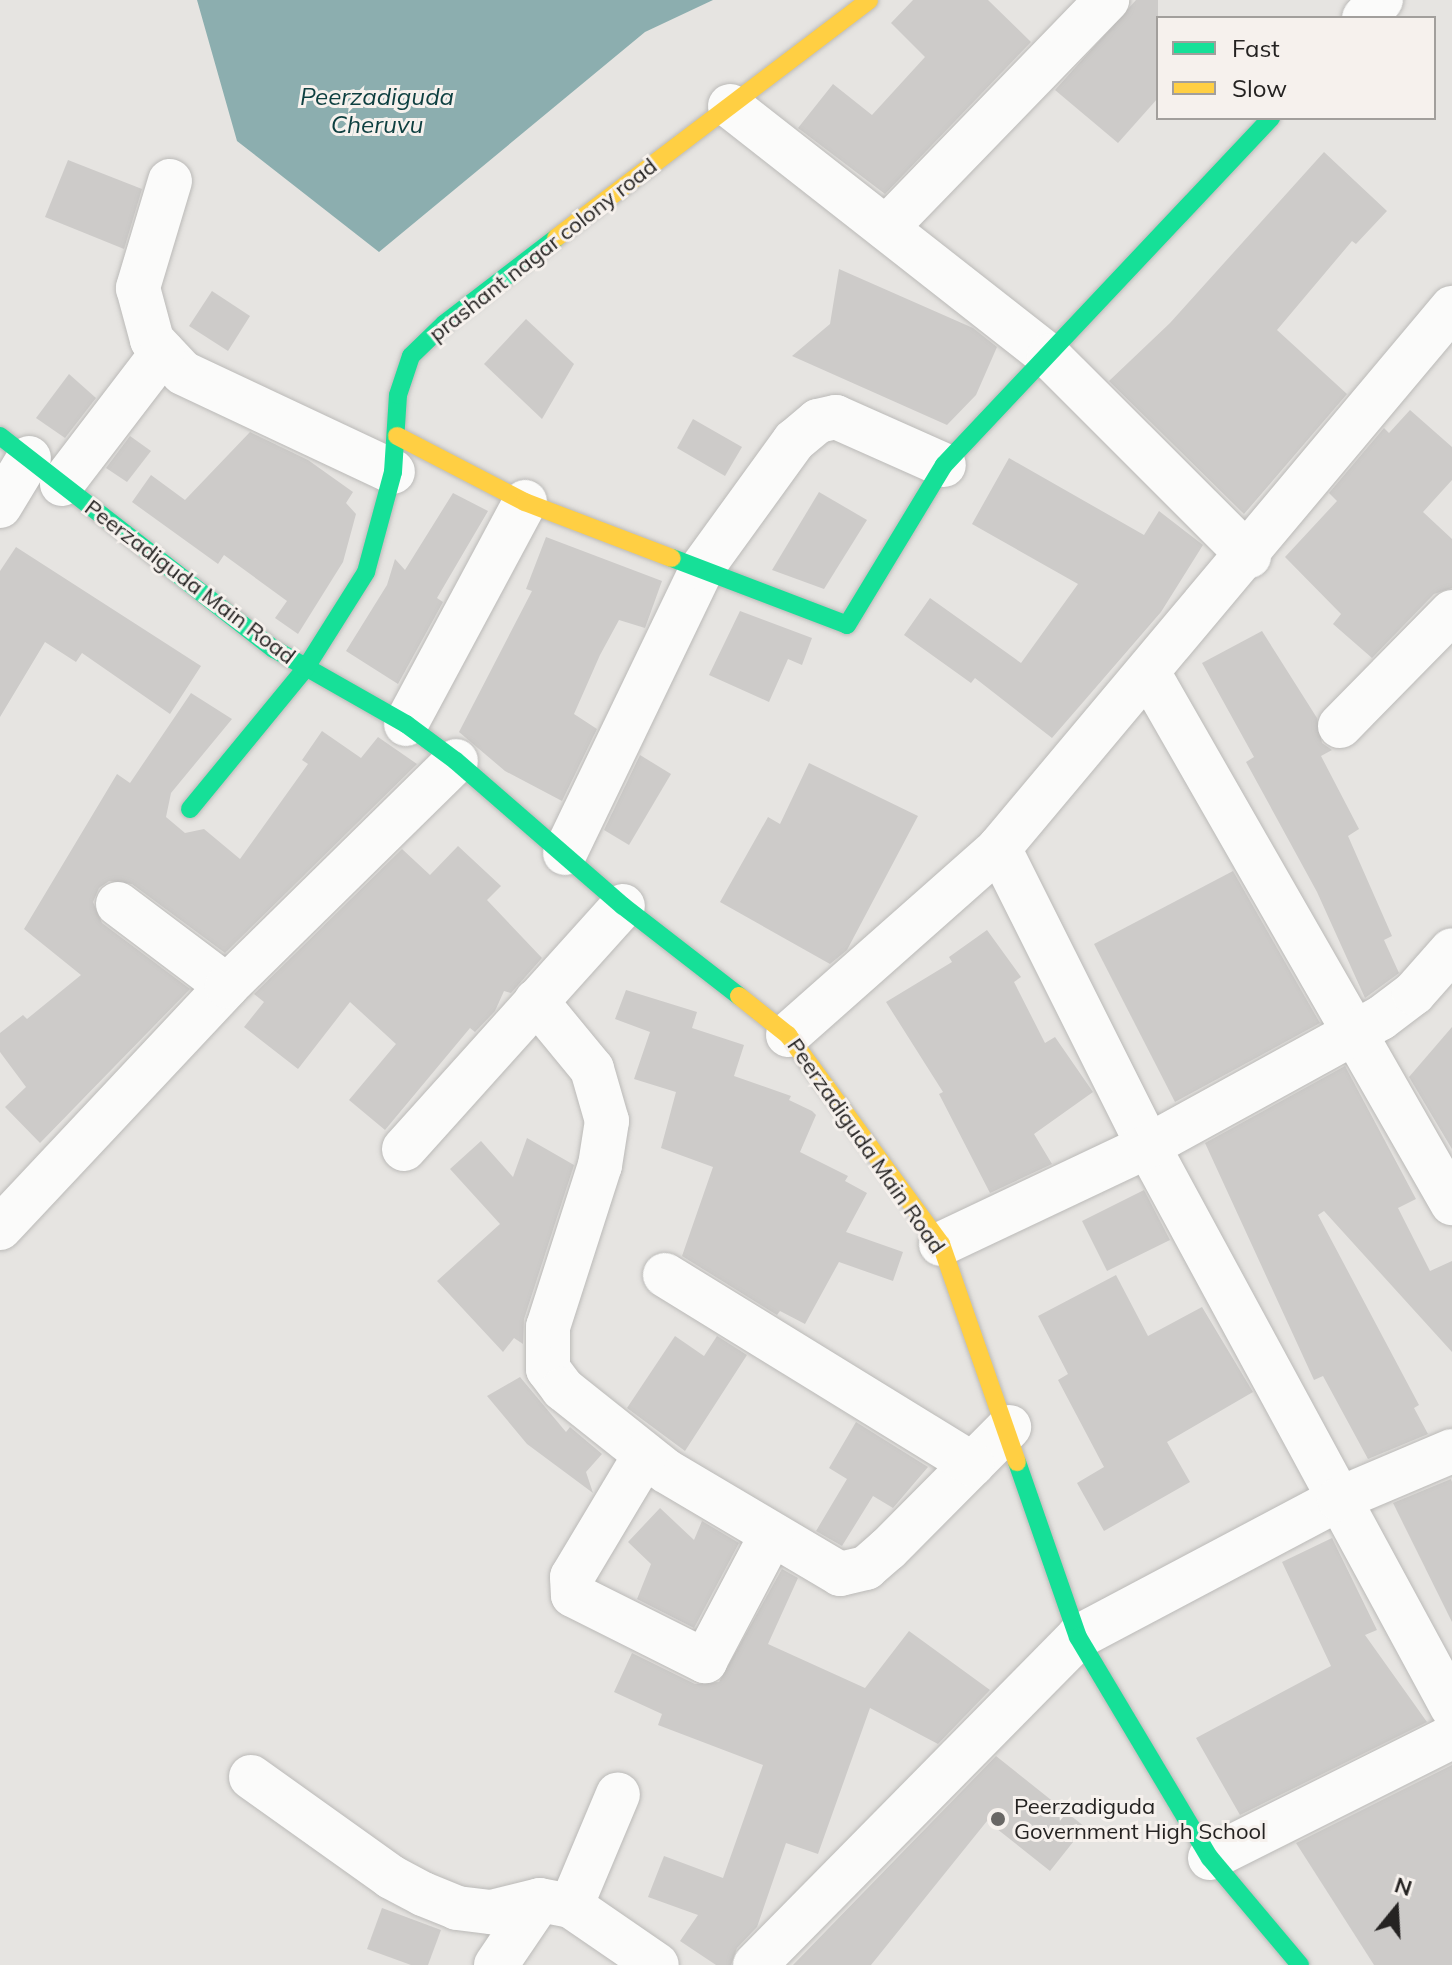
<!DOCTYPE html>
<style>
body{margin:0}
#map{position:relative;width:1452px;height:1965px;overflow:hidden;background:#e6e4e1;font-family:Mulish,sans-serif}
div>[style]{position:absolute}
[style*='--x']{left:calc(var(--x)*1px);top:calc(var(--y)*1px);width:calc(var(--w)*1px);rotate:calc(var(--a)*1deg)}
.water>*{inset:0;background:#8caeaf}
.building>*{inset:0;background:#cdcbc9}
.roads{filter:drop-shadow(0 0 2px #bbbab8) drop-shadow(0 0 2px #bbbab8)}
.street>*{height:44px;margin:-22px;padding:0 22px;transform-origin:22px;border-radius:22px;background:#fbfbfa}
.fast>*{height:18px;margin:-9px;padding:0 9px;transform-origin:9px;border-radius:9px;background:#16e098}
.slow>*{height:18px;margin:-9px;padding:0 9px;transform-origin:9px;border-radius:9px;background:#ffcf43}
.dots>*{width:22px;height:22px;translate:-50% -50%;box-sizing:border-box;border:4px solid #f6f1ed;border-radius:50%}
span{translate:-50% -50%;white-space:nowrap;text-align:center;line-height:1.15;-webkit-text-stroke:6px #f6f1ed;paint-order:stroke}
.street-label{font-size:22px;color:#252322}
.poi-label{font-size:22px;color:#252322}
.left{translate:0 -50%;text-align:left}
.water-label{font-size:24px;color:#0d3f40;font-style:italic}
.legend{position:absolute;left:1156px;top:16px;width:280px;height:104px;box-sizing:border-box;background:#f6f1ed;border:2px solid #a29f9c;margin:0;padding:10px 14px;list-style:none;font-size:24px;color:#252322}
.legend li{display:flex;align-items:center;gap:16px;height:40px}
.legend b{width:40px;border:2px solid #a29f9c}
.north{position:absolute;left:1356px;top:1869px;width:80px;height:80px;-webkit-text-stroke:6px #f6f1ed;paint-order:stroke;rotate:18deg;font-size:22px;font-weight:700;line-height:32px;text-align:center;color:#252322}
.north::after{content:'';display:block;margin:auto;width:28px;height:36px;background:#252322;clip-path:polygon(50% 0,100% 100%,50% 72%,0 100%)}
</style>
<div id="map">
<div class="water">
<i style="clip-path:polygon(197px 0,713px 0,645px 32px,379px 252px,237px 141px)"></i>
</div>
<div class="building">
<i style="clip-path:polygon(913px 0,988px 0,1031px 42px,885px 194px,798px 128px,833px 84px,872px 115px,925px 57px,891px 23px)"></i>
<i style="clip-path:polygon(1136px 0,1158px 0,1158px 98px,1118px 143px,1055px 90px)"></i>
<i style="clip-path:polygon(1324px 152px,1387px 211px,1356px 244px,1352px 241px,1277px 330px,1347px 394px,1244px 514px,1109px 381px,1170px 323px)"></i>
<i style="clip-path:polygon(68px 160px,142px 189px,124px 249px,45px 217px)"></i>
<i style="clip-path:polygon(839px 269px,973px 328px,997px 347px,976px 395px,947px 425px,792px 356px,830px 324px)"></i>
<i style="clip-path:polygon(212px 291px,250px 316px,228px 351px,189px 326px)"></i>
<i style="clip-path:polygon(526px 319px,574px 364px,542px 419px,484px 364px)"></i>
<i style="clip-path:polygon(69px 374px,96px 398px,65px 438px,36px 418px)"></i>
<i style="clip-path:polygon(1410px 410px,1452px 447px,1452px 480px,1423px 512px,1452px 539px,1452px 588px,1434px 594px,1372px 658px,1333px 624px,1341px 614px,1285px 557px,1337px 501px,1329px 493px,1384px 428px,1389px 433px)"></i>
<i style="clip-path:polygon(693px 419px,742px 447px,725px 476px,677px 448px)"></i>
<i style="clip-path:polygon(250px 432px,308px 460px,353px 492px,346px 503px,356px 514px,343px 562px,298px 634px,275px 618px,287px 601px,224px 555px,218px 564px,132px 502px,151px 475px,185px 500px)"></i>
<i style="clip-path:polygon(130px 436px,151px 451px,127px 482px,106px 468px)"></i>
<i style="clip-path:polygon(1009px 458px,1144px 535px,1159px 511px,1203px 545px,1161px 612px,1052px 738px,975px 678px,971px 683px,904px 635px,930px 598px,1021px 663px,1078px 584px,972px 524px)"></i>
<i style="clip-path:polygon(819px 492px,867px 520px,824px 589px,772px 570px)"></i>
<i style="clip-path:polygon(453px 493px,488px 511px,437px 598px,443px 602px,398px 684px,346px 651px,387px 585px,395px 559px,405px 570px)"></i>
<i style="clip-path:polygon(546px 537px,662px 581px,645px 628px,619px 620px,600px 655px,574px 714px,597px 729px,562px 801px,505px 771px,459px 732px,532px 591px,526px 589px)"></i>
<i style="clip-path:polygon(16px 547px,201px 666px,170px 714px,82px 653px,76px 662px,45px 642px,0 717px,0 571px)"></i>
<i style="clip-path:polygon(740px 611px,812px 638px,802px 665px,788px 659px,769px 702px,709px 675px)"></i>
<i style="clip-path:polygon(1262px 631px,1317px 718px,1322px 743px,1332px 750px,1321px 756px,1359px 829px,1348px 836px,1392px 936px,1384px 940px,1399px 973px,1365px 998px,1317px 892px,1246px 762px,1254px 757px,1202px 663px)"></i>
<i style="clip-path:polygon(191px 693px,232px 719px,171px 793px,166px 817px,185px 833px,204px 829px,240px 859px,308px 764px,302px 760px,322px 731px,361px 758px,378px 737px,417px 764px,225px 953px,132px 884px,109px 881px,99px 888px,93px 902px,102px 923px,190px 989px,40px 1143px,5px 1107px,26px 1087px,0 1052px,0 1033px,23px 1015px,27px 1019px,81px 975px,24px 929px,117px 774px,130px 783px)"></i>
<i style="clip-path:polygon(640px 755px,671px 774px,629px 845px,604px 830px)"></i>
<i style="clip-path:polygon(809px 763px,918px 816px,847px 950px,830px 964px,720px 902px,768px 817px,780px 824px)"></i>
<i style="clip-path:polygon(458px 846px,501px 886px,487px 900px,542px 958px,511px 993px,504px 991px,495px 1011px,475px 1032px,470px 1028px,385px 1130px,349px 1100px,396px 1044px,350px 1002px,298px 1069px,244px 1027px,264px 1002px,254px 994px,402px 849px,430px 875px)"></i>
<i style="clip-path:polygon(1233px 871px,1320px 1023px,1175px 1102px,1094px 944px)"></i>
<i style="clip-path:polygon(987px 930px,1021px 977px,1014px 982px,1045px 1043px,1055px 1037px,1093px 1092px,1034px 1134px,1052px 1164px,990px 1193px,939px 1094px,943px 1092px,886px 1002px,952px 962px,949px 957px)"></i>
<i style="clip-path:polygon(626px 990px,697px 1012px,692px 1028px,744px 1045px,734px 1076px,791px 1096px,789px 1100px,812px 1111px,816px 1115px,800px 1152px,848px 1176px,845px 1181px,867px 1193px,846px 1232px,903px 1252px,893px 1281px,839px 1262px,805px 1324px,780px 1311px,777px 1315px,682px 1256px,713px 1167px,661px 1148px,676px 1092px,634px 1079px,650px 1032px,615px 1019px)"></i>
<i style="clip-path:polygon(1452px 1027px,1452px 1149px,1409px 1077px)"></i>
<i style="clip-path:polygon(1345px 1066px,1416px 1199px,1398px 1208px,1430px 1271px,1452px 1261px,1452px 1352px,1324px 1211px,1318px 1215px,1419px 1405px,1414px 1408px,1428px 1434px,1368px 1459px,1323px 1376px,1314px 1380px,1205px 1143px)"></i>
<i style="clip-path:polygon(527px 1138px,574px 1165px,524px 1319px,523px 1344px,514px 1338px,503px 1352px,437px 1281px,500px 1224px,450px 1169px,481px 1141px,513px 1177px)"></i>
<i style="clip-path:polygon(1144px 1190px,1170px 1240px,1107px 1271px,1082px 1221px)"></i>
<i style="clip-path:polygon(1116px 1275px,1148px 1336px,1202px 1307px,1253px 1392px,1167px 1442px,1190px 1482px,1104px 1531px,1077px 1483px,1104px 1467px,1058px 1380px,1068px 1374px,1038px 1316px)"></i>
<i style="clip-path:polygon(675px 1336px,704px 1356px,717px 1336px,747px 1355px,685px 1451px,627px 1408px)"></i>
<i style="clip-path:polygon(520px 1377px,566px 1432px,570px 1427px,602px 1454px,586px 1472px,593px 1493px,527px 1444px,487px 1396px)"></i>
<i style="clip-path:polygon(856px 1422px,928px 1467px,893px 1508px,873px 1496px,842px 1546px,816px 1531px,847px 1479px,829px 1468px)"></i>
<i style="clip-path:polygon(1451px 1479px,1452px 1482px,1452px 1622px,1393px 1503px)"></i>
<i style="clip-path:polygon(660px 1508px,694px 1540px,702px 1521px,739px 1543px,694px 1628px,637px 1599px,651px 1564px,628px 1542px)"></i>
<i style="clip-path:polygon(1332px 1538px,1377px 1630px,1365px 1635px,1427px 1722px,1240px 1815px,1196px 1738px,1331px 1666px,1282px 1562px)"></i>
<i style="clip-path:polygon(782px 1569px,798px 1578px,768px 1644px,865px 1688px,909px 1631px,990px 1690px,938px 1744px,870px 1708px,818px 1854px,786px 1843px,757px 1927px,737px 1948px,731px 1965px,716px 1965px,680px 1941px,698px 1915px,648px 1897px,664px 1856px,723px 1878px,763px 1765px,658px 1725px,662px 1714px,614px 1692px,632px 1653px,695px 1684px,719px 1682px)"></i>
<i style="clip-path:polygon(996px 1756px,1085px 1827px,1050px 1871px,987px 1821px,871px 1965px,793px 1965px)"></i>
<i style="clip-path:polygon(1452px 1765px,1452px 1965px,1374px 1965px,1296px 1843px)"></i>
<i style="clip-path:polygon(382px 1908px,441px 1930px,428px 1965px,411px 1965px,367px 1949px)"></i>
</div>
<div class="roads">
<div class="street">
<i style="--x:1364;--y:18;--w:25;--a:-47"></i>
<i style="--x:730;--y:106;--w:405;--a:38.1"></i>
<i style="--x:1049;--y:356;--w:283;--a:45"></i>
<i style="--x:170;--y:181;--w:112;--a:106.7"></i>
<i style="--x:138;--y:288;--w:54;--a:74.9"></i>
<i style="--x:152;--y:340;--w:45;--a:46.8"></i>
<i style="--x:183;--y:373;--w:232;--a:25.2"></i>
<i style="--x:886;--y:228;--w:318;--a:-45.9"></i>
<i style="--x:62;--y:484;--w:166;--a:-52.6"></i>
<i style="--x:0;--y:506;--w:56;--a:-58.9"></i>
<i style="--x:1149;--y:674;--w:610;--a:60.2"></i>
<i style="--x:406;--y:724;--w:252;--a:-61.8"></i>
<i style="--x:1340;--y:726;--w:160;--a:-45.5"></i>
<i style="--x:999;--y:848;--w:333;--a:63.4"></i>
<i style="--x:1148;--y:1146;--w:638;--a:61.55"></i>
<i style="--x:565;--y:853;--w:316;--a:-64.3"></i>
<i style="--x:702;--y:568;--w:157;--a:-54.1"></i>
<i style="--x:794;--y:441;--w:31;--a:-40"></i>
<i style="--x:818;--y:421;--w:18;--a:-13"></i>
<i style="--x:836;--y:417;--w:118;--a:24"></i>
<i style="--x:118;--y:904;--w:136;--a:37"></i>
<i style="--x:536;--y:1001;--w:88;--a:50.5"></i>
<i style="--x:592;--y:1069;--w:54;--a:73.9"></i>
<i style="--x:607;--y:1121;--w:45;--a:99"></i>
<i style="--x:600;--y:1165;--w:170;--a:107.8"></i>
<i style="--x:548;--y:1327;--w:42;--a:90"></i>
<i style="--x:548;--y:1369;--w:25;--a:53"></i>
<i style="--x:563;--y:1389;--w:132;--a:38.5"></i>
<i style="--x:666;--y:1471;--w:202;--a:30.6"></i>
<i style="--x:840;--y:1574;--w:27;--a:-13"></i>
<i style="--x:866;--y:1568;--w:29;--a:-41"></i>
<i style="--x:888;--y:1549;--w:172;--a:-45.2"></i>
<i style="--x:788;--y:1035;--w:282;--a:-41.5"></i>
<i style="--x:999;--y:848;--w:705;--a:-50.01"></i>
<i style="--x:404;--y:1149;--w:327;--a:-48"></i>
<i style="--x:0;--y:1228;--w:332;--a:-46.8"></i>
<i style="--x:227;--y:986;--w:321;--a:-44.5"></i>
<i style="--x:941;--y:1244;--w:229;--a:-25.3"></i>
<i style="--x:1148;--y:1146;--w:266;--a:-28.8"></i>
<i style="--x:1381;--y:1018;--w:41;--a:-37.1"></i>
<i style="--x:1414;--y:993;--w:57;--a:-48.5"></i>
<i style="--x:665;--y:1275;--w:361;--a:31.6"></i>
<i style="--x:645;--y:1455;--w:142;--a:120.9"></i>
<i style="--x:572;--y:1577;--w:18;--a:87"></i>
<i style="--x:573;--y:1595;--w:148;--a:26.6"></i>
<i style="--x:705;--y:1661;--w:141;--a:-62.2"></i>
<i style="--x:251;--y:1777;--w:172;--a:35.5"></i>
<i style="--x:391;--y:1877;--w:36;--a:28"></i>
<i style="--x:423;--y:1894;--w:37;--a:22"></i>
<i style="--x:457;--y:1908;--w:34;--a:7"></i>
<i style="--x:491;--y:1912;--w:50;--a:-13.8"></i>
<i style="--x:540;--y:1900;--w:32;--a:11"></i>
<i style="--x:571;--y:1906;--w:104;--a:34.5"></i>
<i style="--x:1210;--y:1858;--w:271;--a:-26.6"></i>
<i style="--x:571;--y:1906;--w:121;--a:-67.2"></i>
<i style="--x:496;--y:1965;--w:78;--a:-55.9"></i>
<i style="--x:755;--y:1965;--w:460;--a:-45.4"></i>
<i style="--x:1078;--y:1637;--w:295;--a:-27.9"></i>
<i style="--x:1339;--y:1499;--w:123;--a:-23"></i>
</div>
<div class="fast">
<i style="--x:0;--y:436;--w:347;--a:37.9"></i>
<i style="--x:274;--y:649;--w:152;--a:29.6"></i>
<i style="--x:406;--y:724;--w:62;--a:36.5"></i>
<i style="--x:456;--y:761;--w:221;--a:41"></i>
<i style="--x:623;--y:906;--w:147;--a:37.8"></i>
<i style="--x:672;--y:558;--w:187;--a:20.9"></i>
<i style="--x:847;--y:625;--w:187;--a:-58.8"></i>
<i style="--x:944;--y:465;--w:477;--a:-46.7"></i>
<i style="--x:190;--y:809;--w:181;--a:-50.6"></i>
<i style="--x:305;--y:669;--w:115;--a:-57.8"></i>
<i style="--x:366;--y:572;--w:104;--a:-74.9"></i>
<i style="--x:393;--y:472;--w:77;--a:-86.3"></i>
<i style="--x:398;--y:395;--w:41;--a:-71.6"></i>
<i style="--x:411;--y:356;--w:46;--a:-44.1"></i>
<i style="--x:444;--y:324;--w:141;--a:-37.5"></i>
<i style="--x:1017;--y:1462;--w:185;--a:70.8"></i>
<i style="--x:1078;--y:1637;--w:257;--a:59.2"></i>
<i style="--x:1210;--y:1858;--w:140;--a:49.9"></i>
</div>
<div class="slow">
<i style="--x:556;--y:238;--w:393;--a:-37.2"></i>
<i style="--x:397;--y:436;--w:144;--a:27.3"></i>
<i style="--x:525;--y:502;--w:157;--a:20.9"></i>
<i style="--x:739;--y:996;--w:63;--a:38.5"></i>
<i style="--x:788;--y:1035;--w:259;--a:53.8"></i>
<i style="--x:941;--y:1244;--w:231;--a:70.8"></i>
</div>
</div>
<div class="dots">
<i style="left:998px;top:1819px;background:#696765"></i>
</div>
<div class="street-label">
<span style="left:543px;top:250px;rotate:-38deg">prashant nagar colony road</span>
<span style="left:190px;top:582px;rotate:37deg">Peerzadiguda Main Road</span>
<span style="left:866px;top:1146px;rotate:55deg">Peerzadiguda Main Road</span>
</div>
<div class="poi-label">
<span class="left" style="left:1014px;top:1819px">Peerzadiguda<br>Government High School</span>
</div>
<div class="water-label">
<span style="left:377px;top:111px">Peerzadiguda<br>Cheruvu</span>
</div>
<ul class="legend">
<li><b style="height:10px;background:#16e098"></b>Fast</li>
<li><b style="height:10px;background:#ffcf43"></b>Slow</li>
</ul>
<div class="north">N</div>
</div>
